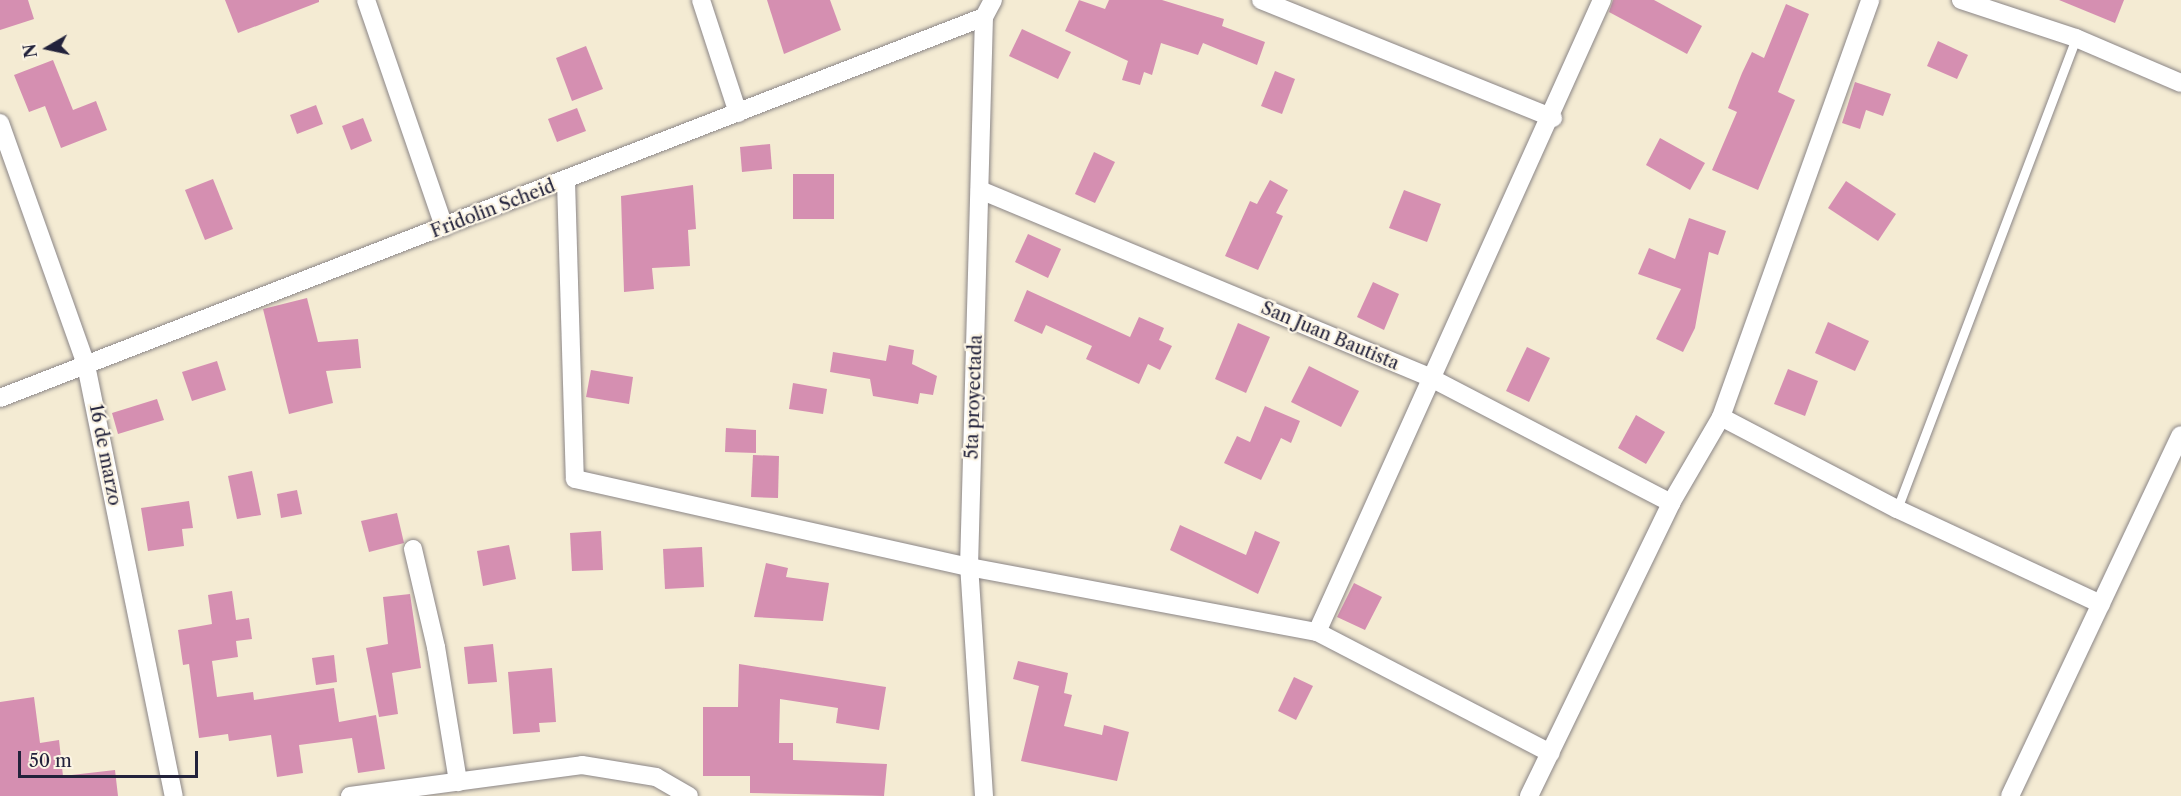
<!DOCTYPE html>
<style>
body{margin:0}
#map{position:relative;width:2181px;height:796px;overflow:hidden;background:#f4ebd3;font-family:"Libre Caslon Text",serif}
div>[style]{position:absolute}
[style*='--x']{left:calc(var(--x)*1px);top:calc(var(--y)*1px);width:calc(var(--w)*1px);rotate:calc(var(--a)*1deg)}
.building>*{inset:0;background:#d58fb1}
.roads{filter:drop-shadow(0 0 2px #8b8687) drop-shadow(0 0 2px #8b8687)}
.service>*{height:9px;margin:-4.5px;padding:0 4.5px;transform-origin:4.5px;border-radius:4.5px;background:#fff}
.minor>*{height:18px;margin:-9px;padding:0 9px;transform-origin:9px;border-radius:9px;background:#fff}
span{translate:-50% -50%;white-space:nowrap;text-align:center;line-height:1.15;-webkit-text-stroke:4.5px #fcf5e5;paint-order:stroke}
.street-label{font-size:18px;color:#22223b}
.north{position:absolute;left:18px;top:18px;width:60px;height:60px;-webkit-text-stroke:4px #fcf5e5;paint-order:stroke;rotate:261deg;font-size:16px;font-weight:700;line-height:24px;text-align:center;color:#22223b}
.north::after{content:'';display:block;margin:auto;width:21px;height:27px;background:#22223b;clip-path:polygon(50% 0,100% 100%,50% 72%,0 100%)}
.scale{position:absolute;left:18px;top:751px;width:180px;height:27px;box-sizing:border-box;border:3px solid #22223b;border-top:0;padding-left:8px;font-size:18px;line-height:21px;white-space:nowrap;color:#22223b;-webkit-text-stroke:4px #fcf5e5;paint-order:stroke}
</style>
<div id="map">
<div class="building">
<i style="clip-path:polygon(0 0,28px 0,34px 19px,0 30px)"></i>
<i style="clip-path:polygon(225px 0,319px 0,319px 2px,238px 33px)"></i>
<i style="clip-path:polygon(767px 0,830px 0,841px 30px,784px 54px)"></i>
<i style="clip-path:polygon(1079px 0,1105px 9px,1109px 0,1162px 0,1224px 19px,1222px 26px,1265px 42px,1257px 65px,1203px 43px,1198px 55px,1161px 43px,1152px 75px,1144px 72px,1140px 85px,1122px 80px,1128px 61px,1065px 31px)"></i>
<i style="clip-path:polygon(1613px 0,1654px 0,1702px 26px,1687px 54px,1609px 12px)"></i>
<i style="clip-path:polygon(2059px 0,2124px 0,2115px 23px)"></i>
<i style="clip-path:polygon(1786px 4px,1809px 14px,1778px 92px,1795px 100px,1758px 190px,1712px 170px,1737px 112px,1728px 108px,1742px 73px,1752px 52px,1764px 58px)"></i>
<i style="clip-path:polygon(1022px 29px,1071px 52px,1058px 79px,1009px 56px)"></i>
<i style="clip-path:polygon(1938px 41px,1968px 55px,1957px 79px,1927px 66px)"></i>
<i style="clip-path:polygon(586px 46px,603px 89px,572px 101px,556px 58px)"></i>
<i style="clip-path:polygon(53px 60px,73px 110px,96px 101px,107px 130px,61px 148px,45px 106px,29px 112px,14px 75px)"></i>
<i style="clip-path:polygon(1275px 71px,1295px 79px,1282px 114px,1261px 106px)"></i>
<i style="clip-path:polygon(1855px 82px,1891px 94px,1883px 116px,1866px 110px,1860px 129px,1842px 123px)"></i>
<i style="clip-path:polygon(316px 105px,323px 124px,297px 134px,290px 115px)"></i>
<i style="clip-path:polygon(577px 108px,586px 131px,557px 142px,548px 119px)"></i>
<i style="clip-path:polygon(363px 118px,372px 141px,351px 150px,342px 126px)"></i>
<i style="clip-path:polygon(1660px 138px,1705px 163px,1690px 190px,1646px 165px)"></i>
<i style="clip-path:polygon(770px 144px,772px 169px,742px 172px,740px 147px)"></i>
<i style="clip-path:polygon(1094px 152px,1115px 162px,1095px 203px,1075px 194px)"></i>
<i style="clip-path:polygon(793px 174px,834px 174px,834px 219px,793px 219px)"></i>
<i style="clip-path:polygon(213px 179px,233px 229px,205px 240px,185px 190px)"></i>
<i style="clip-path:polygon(1270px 180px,1288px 190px,1276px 213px,1283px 216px,1258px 270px,1225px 256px,1250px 201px,1257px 204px)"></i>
<i style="clip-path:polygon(1846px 181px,1896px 214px,1878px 241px,1828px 208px)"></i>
<i style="clip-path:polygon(693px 185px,696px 229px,688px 230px,690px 266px,652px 268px,654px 289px,624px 292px,621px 196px)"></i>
<i style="clip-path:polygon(1404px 190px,1441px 204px,1427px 242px,1389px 228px)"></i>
<i style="clip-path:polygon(1689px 218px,1726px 231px,1718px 255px,1709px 252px,1695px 328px,1683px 352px,1656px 339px,1681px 289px,1638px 274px,1649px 248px,1675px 259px)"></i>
<i style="clip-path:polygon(1028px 234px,1061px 249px,1048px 278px,1015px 262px)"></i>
<i style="clip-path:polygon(1373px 282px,1399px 294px,1384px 330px,1357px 317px)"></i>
<i style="clip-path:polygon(1027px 290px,1130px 337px,1139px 317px,1164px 328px,1159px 340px,1172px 346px,1160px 370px,1148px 364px,1139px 384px,1086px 359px,1092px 346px,1046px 325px,1042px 334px,1014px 321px)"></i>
<i style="clip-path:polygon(307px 298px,318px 342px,358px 339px,361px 368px,326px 371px,333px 403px,289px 414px,263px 309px)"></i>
<i style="clip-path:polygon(1828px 322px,1869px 341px,1855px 371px,1815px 353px)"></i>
<i style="clip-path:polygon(1238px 323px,1270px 337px,1246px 393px,1215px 379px)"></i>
<i style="clip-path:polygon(889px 345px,914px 350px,912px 364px,937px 376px,933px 395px,920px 393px,918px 404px,873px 396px,870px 379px,830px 372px,833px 352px,886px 361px)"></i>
<i style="clip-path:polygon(1527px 347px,1550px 358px,1529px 402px,1506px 391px)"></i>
<i style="clip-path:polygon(217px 361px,226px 390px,192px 401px,182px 372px)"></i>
<i style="clip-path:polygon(1309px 366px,1359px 391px,1341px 427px,1291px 402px)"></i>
<i style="clip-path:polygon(1788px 369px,1818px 381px,1805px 416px,1774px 404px)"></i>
<i style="clip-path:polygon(591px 370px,633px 377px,629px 404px,586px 397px)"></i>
<i style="clip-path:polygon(793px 383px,827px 389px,823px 414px,789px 409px)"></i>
<i style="clip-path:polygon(157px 399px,164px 420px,118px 434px,112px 413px)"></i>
<i style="clip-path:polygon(1265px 406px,1300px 421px,1291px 443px,1281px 438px,1261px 480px,1224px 463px,1237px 436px,1250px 442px)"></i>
<i style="clip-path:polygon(1636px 415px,1665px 432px,1646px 464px,1618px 448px)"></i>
<i style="clip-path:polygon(726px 428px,756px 430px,756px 453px,725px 452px)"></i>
<i style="clip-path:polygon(753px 455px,779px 456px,778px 498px,751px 497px)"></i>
<i style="clip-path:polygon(252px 471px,261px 515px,237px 519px,228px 476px)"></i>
<i style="clip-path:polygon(297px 490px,302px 514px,281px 518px,277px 494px)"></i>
<i style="clip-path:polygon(189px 501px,193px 528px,182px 529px,184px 546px,148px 551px,141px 508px)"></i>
<i style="clip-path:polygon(397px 513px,404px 543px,369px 552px,361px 521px)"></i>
<i style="clip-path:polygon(1180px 525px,1246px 555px,1255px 531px,1280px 542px,1258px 594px,1170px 550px)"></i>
<i style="clip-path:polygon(601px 531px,603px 570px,572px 571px,570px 533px)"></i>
<i style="clip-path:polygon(509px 545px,516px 579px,483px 586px,477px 551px)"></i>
<i style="clip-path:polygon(702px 547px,704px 587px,665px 589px,663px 549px)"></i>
<i style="clip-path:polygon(766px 563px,788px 568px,786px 577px,829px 583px,823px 621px,754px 617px)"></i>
<i style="clip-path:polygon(1354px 583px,1382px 597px,1365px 630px,1337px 617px)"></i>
<i style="clip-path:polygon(232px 591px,236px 620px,249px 618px,252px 639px,236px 641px,238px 657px,212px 661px,217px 697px,253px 692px,254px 700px,334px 688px,339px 722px,376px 715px,385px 769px,358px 773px,352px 738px,299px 745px,303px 773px,277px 777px,271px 735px,229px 741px,228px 734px,199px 738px,189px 664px,183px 665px,178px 630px,212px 624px,208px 595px)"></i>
<i style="clip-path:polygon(410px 594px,421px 668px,392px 673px,398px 714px,379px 717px,366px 648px,388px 644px,383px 597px)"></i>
<i style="clip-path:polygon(493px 644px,497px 682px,468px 684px,464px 647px)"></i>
<i style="clip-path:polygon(334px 655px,337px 682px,316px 685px,312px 658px)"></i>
<i style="clip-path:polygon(1018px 661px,1068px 673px,1064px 693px,1072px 695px,1064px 726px,1102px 735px,1104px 725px,1129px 732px,1117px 781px,1021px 761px,1039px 686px,1013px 679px)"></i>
<i style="clip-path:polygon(739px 664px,886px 687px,879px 730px,836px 723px,838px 708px,780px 699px,779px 743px,793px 743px,793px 760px,887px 764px,884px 796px,750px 793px,750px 776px,703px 776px,703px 707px,738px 707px)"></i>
<i style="clip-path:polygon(552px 668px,556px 722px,539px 723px,540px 732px,513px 734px,508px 672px)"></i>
<i style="clip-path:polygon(1294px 677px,1313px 686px,1296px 720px,1278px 711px)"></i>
<i style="clip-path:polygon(34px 697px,40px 743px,59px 740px,63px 776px,115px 770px,118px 796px,0 796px,0 702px)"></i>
</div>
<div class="roads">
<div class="service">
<i style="--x:1897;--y:509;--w:504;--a:-69.19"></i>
</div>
<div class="minor">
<i style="--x:366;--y:0;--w:240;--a:71"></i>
<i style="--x:701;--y:0;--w:119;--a:71.9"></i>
<i style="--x:1261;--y:0;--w:315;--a:22"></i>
<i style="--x:1961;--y:0;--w:121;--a:18.3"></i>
<i style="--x:2076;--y:38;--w:114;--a:23.2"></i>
<i style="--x:0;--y:123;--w:257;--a:70.4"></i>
<i style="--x:86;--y:365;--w:440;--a:78.5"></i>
<i style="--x:566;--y:181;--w:298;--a:88.3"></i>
<i style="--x:575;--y:479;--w:404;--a:12.6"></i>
<i style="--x:969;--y:567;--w:354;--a:10.6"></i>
<i style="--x:1317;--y:632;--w:263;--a:27.4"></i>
<i style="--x:980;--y:190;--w:489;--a:22.6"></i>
<i style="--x:1431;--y:378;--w:271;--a:27.5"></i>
<i style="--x:0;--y:398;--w:1055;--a:-21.17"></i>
<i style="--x:1721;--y:417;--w:199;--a:27.6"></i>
<i style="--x:1897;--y:509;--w:225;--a:25"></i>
<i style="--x:413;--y:549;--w:101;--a:76.8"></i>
<i style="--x:436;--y:647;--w:137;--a:80.7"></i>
<i style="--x:1317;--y:632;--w:693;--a:-65.73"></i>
<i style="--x:350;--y:796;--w:234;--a:-7.6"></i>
<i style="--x:582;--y:765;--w:75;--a:9.2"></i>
<i style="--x:656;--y:777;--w:38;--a:30"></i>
<i style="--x:984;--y:796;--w:229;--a:-93.7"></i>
<i style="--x:969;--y:567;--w:550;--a:-88.44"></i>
<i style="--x:984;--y:17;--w:19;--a:-62"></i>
<i style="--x:1529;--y:796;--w:326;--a:-64.1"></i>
<i style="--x:1671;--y:503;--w:99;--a:-59.8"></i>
<i style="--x:1721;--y:417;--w:443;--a:-70.3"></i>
<i style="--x:2010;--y:796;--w:399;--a:-64.7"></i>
</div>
</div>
<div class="street-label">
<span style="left:493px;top:209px;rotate:-21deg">Fridolin Scheid</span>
<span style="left:1330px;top:336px;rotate:23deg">San Juan Bautista</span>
<span style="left:974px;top:397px;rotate:-88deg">5ta proyectada</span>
<span style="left:105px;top:455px;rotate:79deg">16 de marzo</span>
</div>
<div class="north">N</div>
<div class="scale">50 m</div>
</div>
